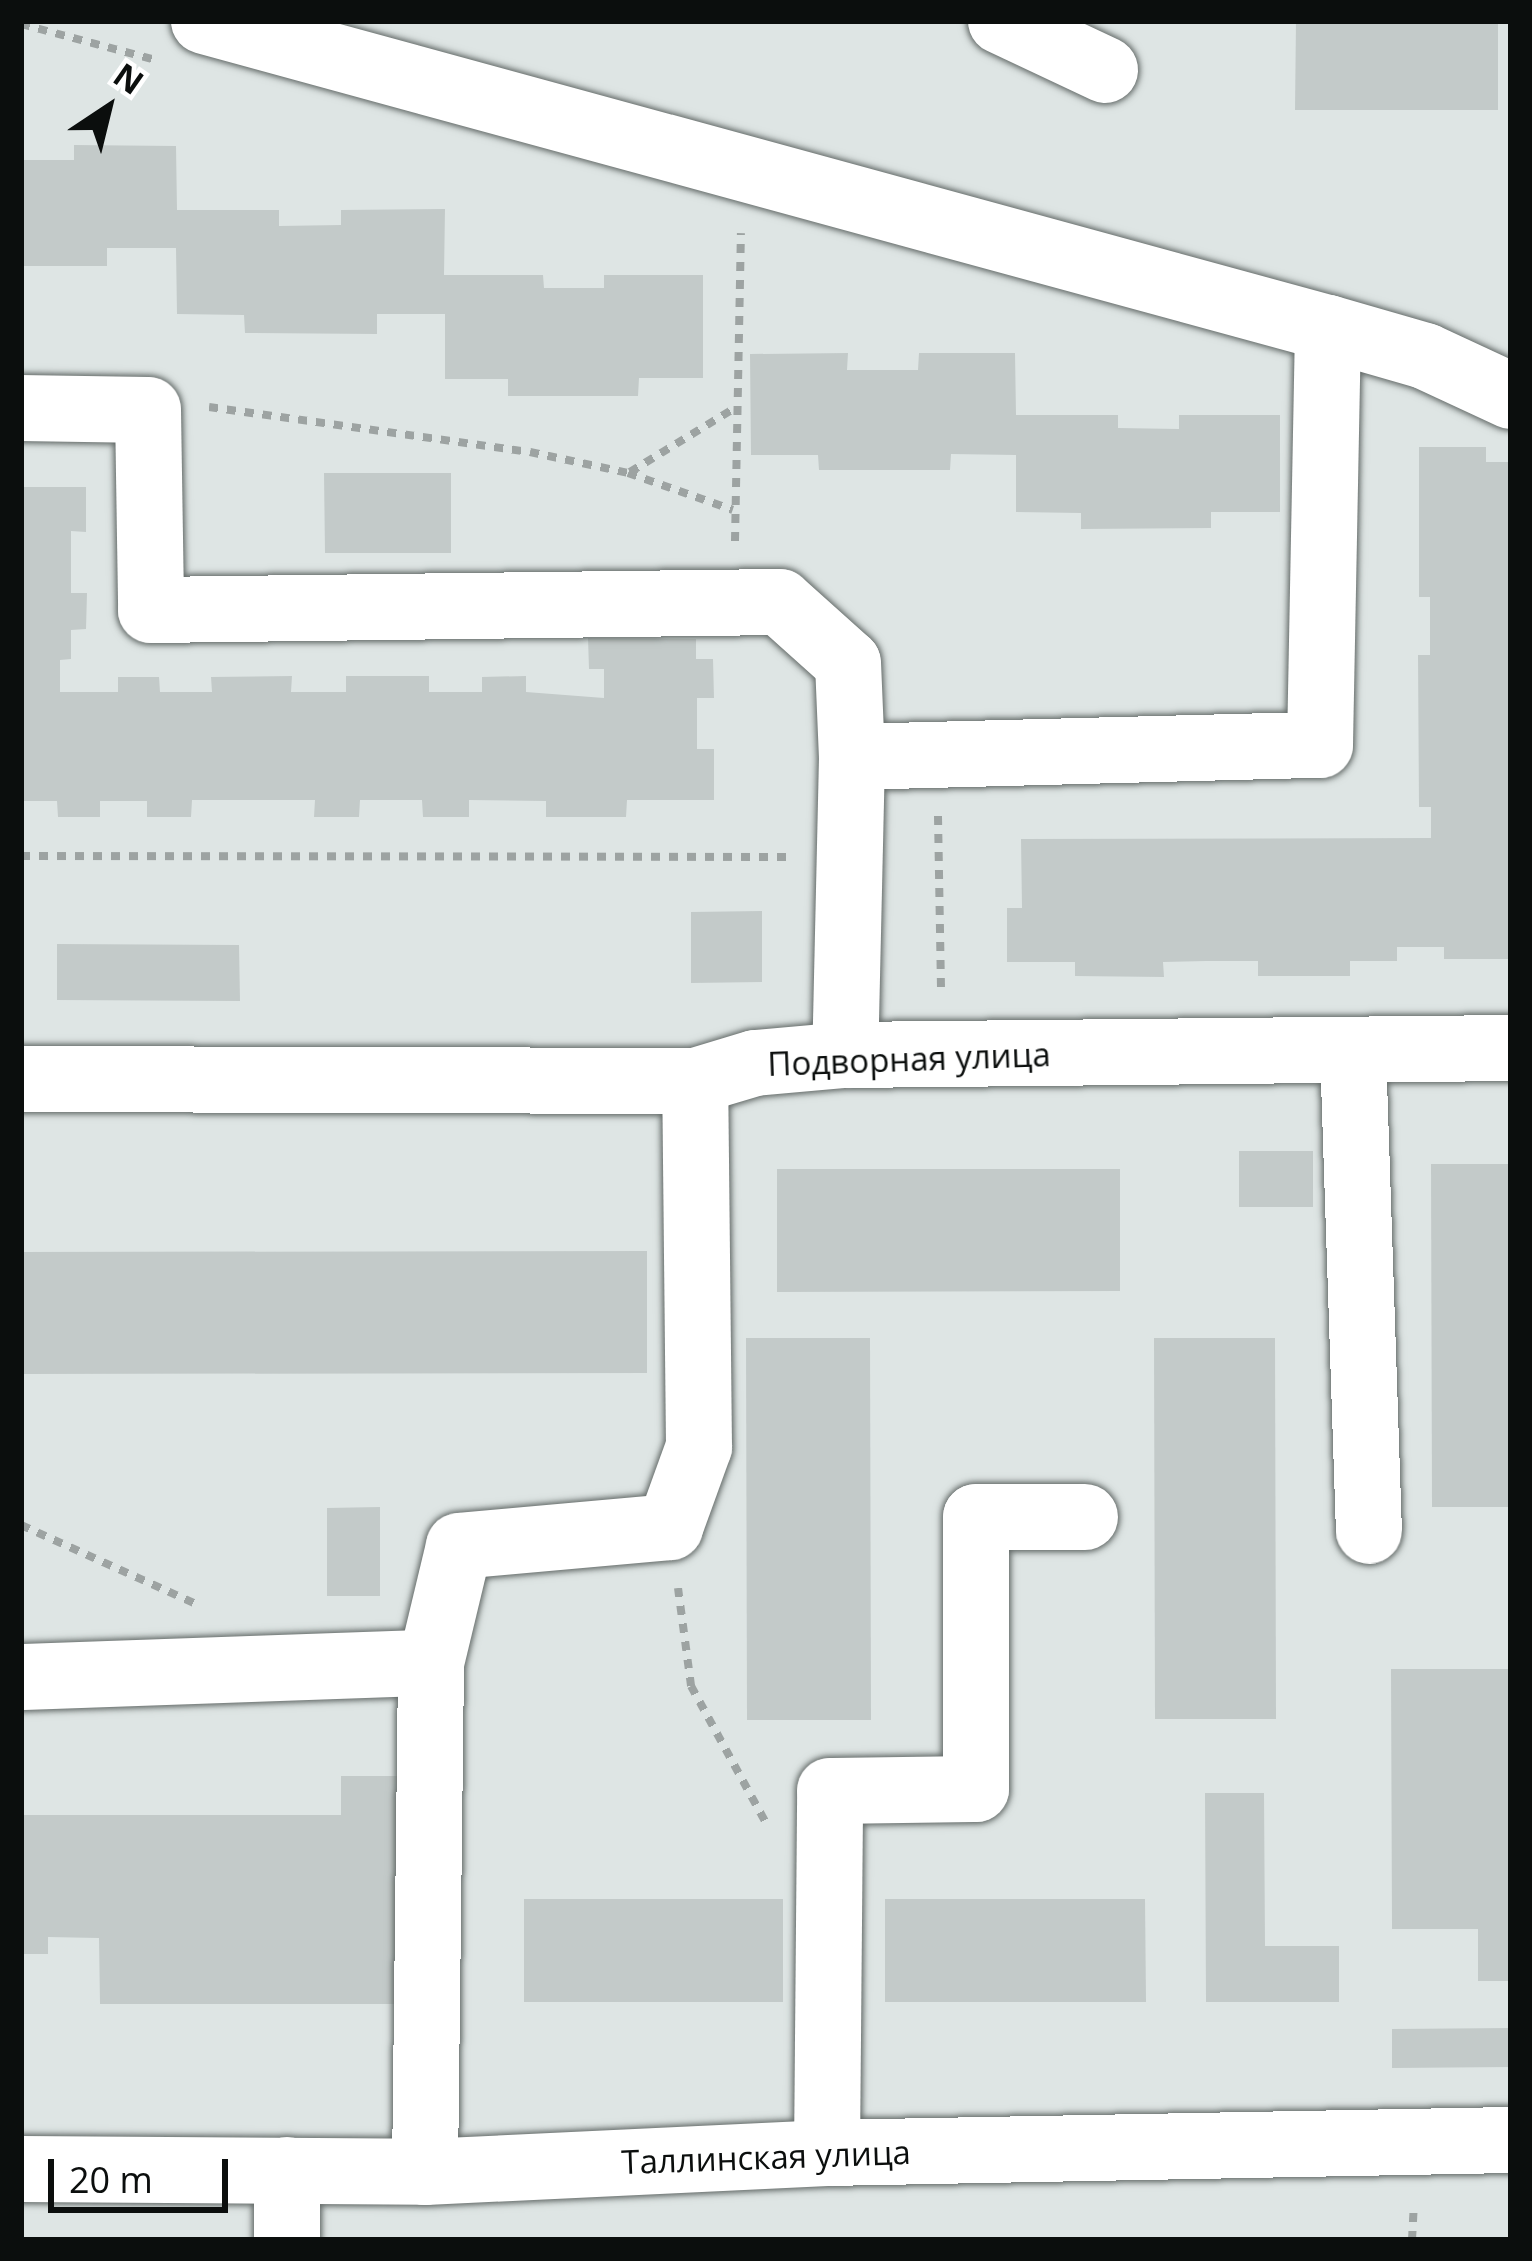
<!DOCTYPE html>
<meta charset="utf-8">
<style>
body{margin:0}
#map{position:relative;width:1532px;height:2261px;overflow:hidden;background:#dee5e4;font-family:"Open Sans",sans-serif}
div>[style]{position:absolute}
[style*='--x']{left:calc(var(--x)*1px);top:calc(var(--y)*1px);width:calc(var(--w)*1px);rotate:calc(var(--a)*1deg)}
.building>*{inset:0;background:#c3cac9}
.path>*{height:8px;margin-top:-4px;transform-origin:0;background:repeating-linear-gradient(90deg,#9da3a2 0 9px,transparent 0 18px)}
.roads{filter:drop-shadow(0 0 3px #646b69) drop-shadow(0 0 3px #646b69)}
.minor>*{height:66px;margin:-33px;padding:0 33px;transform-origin:33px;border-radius:33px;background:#fff}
span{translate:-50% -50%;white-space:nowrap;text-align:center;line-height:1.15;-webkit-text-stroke:12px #fff;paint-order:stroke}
.street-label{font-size:33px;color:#0b0e0d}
.frame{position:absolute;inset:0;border:24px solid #0b0e0d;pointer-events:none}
.north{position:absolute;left:48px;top:48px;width:120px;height:120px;-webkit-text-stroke:9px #fff;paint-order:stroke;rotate:35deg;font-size:33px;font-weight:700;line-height:48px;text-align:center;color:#0b0e0d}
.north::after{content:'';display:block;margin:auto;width:42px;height:54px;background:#0b0e0d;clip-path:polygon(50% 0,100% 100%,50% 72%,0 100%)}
.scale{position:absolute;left:48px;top:2159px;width:180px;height:54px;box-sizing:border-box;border:6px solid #0b0e0d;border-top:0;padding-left:15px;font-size:36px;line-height:42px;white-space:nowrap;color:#0b0e0d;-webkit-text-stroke:9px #fff;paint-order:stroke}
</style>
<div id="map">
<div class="building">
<i style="clip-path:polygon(1296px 21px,1498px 21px,1498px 110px,1295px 110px)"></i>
<i style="clip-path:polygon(74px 145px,176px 146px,177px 210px,279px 210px,279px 226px,341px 225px,341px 210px,445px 209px,444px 275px,543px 275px,544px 288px,604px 288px,604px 275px,703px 275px,703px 378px,639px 378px,638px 396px,508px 396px,508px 379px,445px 379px,445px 314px,377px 314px,377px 334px,245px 333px,244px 315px,177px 314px,176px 248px,107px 248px,107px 266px,21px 266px,21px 160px,74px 160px)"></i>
<i style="clip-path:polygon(848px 353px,847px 370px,918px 370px,919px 353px,1015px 353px,1016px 415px,1118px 415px,1118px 428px,1179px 429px,1179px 415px,1280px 415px,1280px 512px,1211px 512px,1211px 528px,1081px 529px,1081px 513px,1016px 512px,1016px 455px,951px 454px,950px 470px,819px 470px,818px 455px,751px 455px,750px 354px)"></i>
<i style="clip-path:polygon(1419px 447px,1486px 447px,1486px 462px,1511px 462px,1511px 959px,1444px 959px,1444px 947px,1397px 947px,1397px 961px,1350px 961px,1350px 976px,1258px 976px,1258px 961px,1206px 961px,1163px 962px,1164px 977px,1075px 976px,1075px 962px,1007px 962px,1007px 908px,1022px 908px,1021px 839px,1431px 838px,1431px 807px,1419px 807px,1418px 655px,1430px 655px,1430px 597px,1419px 597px)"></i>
<i style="clip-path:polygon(324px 473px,451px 473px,451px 553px,325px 553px)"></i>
<i style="clip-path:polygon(21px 487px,86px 487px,86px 532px,71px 531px,71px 593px,87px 593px,86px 629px,71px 630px,71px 659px,60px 660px,60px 692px,118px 692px,118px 677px,159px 677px,160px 692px,212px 692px,211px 677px,292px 676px,291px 692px,346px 692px,346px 676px,429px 676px,429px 692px,482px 692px,482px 677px,526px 676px,526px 692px,604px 698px,604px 669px,589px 669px,588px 638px,696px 639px,696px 659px,713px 659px,714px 698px,697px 698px,697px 749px,714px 749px,714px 800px,627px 800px,626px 817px,546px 817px,546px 801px,469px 800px,469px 817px,423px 817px,422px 800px,360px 800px,359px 817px,314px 817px,315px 800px,192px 800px,191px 817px,147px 817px,147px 801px,100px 801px,100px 817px,58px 817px,57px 801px,21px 801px)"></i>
<i style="clip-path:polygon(762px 911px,762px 982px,691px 983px,691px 912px)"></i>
<i style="clip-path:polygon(57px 944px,239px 945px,240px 1001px,57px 1000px)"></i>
<i style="clip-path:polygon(1239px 1151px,1313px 1151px,1313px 1207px,1239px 1207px)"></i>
<i style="clip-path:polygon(1431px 1164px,1511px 1164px,1511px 1507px,1432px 1507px)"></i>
<i style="clip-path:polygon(777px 1169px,1120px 1169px,1120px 1291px,777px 1292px)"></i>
<i style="clip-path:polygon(647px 1251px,647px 1373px,21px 1374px,21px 1252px)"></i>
<i style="clip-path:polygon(746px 1338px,870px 1338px,871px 1720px,747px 1720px)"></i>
<i style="clip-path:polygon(1154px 1338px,1275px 1338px,1276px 1719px,1155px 1719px)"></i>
<i style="clip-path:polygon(380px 1507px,380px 1596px,327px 1596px,327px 1508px)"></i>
<i style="clip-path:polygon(1391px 1669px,1511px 1669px,1511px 1981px,1478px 1981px,1478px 1929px,1392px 1929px)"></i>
<i style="clip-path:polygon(341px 1776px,399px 1776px,400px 2004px,100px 2004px,99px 1938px,48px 1937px,48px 1954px,21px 1954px,21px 1815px,341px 1815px)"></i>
<i style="clip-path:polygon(1205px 1793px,1264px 1793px,1265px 1946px,1339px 1946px,1339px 2002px,1206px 2002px)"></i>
<i style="clip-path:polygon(524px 1899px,783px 1899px,783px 2002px,524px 2002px)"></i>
<i style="clip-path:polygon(885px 1899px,1145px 1899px,1146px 2002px,885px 2002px)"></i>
<i style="clip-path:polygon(1511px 2028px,1511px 2067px,1392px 2068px,1392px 2029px)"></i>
</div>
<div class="path">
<i style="--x:21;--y:24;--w:139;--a:15"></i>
<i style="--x:209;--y:407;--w:324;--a:8"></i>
<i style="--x:530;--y:452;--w:100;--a:12.1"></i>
<i style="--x:628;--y:473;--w:111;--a:19.4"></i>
<i style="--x:630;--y:472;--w:123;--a:-31.4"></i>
<i style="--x:735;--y:541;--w:308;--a:-88.9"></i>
<i style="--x:938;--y:816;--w:177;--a:89"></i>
<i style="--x:21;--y:856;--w:766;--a:0.07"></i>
<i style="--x:21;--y:1525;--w:196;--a:24.3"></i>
<i style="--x:678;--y:1588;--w:99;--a:82.4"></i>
<i style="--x:691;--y:1686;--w:156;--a:61.3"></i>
<i style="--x:1412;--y:2240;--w:34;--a:-87"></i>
</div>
<div class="roads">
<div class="minor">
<i style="--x:204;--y:21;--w:1165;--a:15.28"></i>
<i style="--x:1328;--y:328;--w:101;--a:16.1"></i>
<i style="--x:1425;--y:356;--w:95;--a:24.9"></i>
<i style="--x:1001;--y:21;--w:115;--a:25.2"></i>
<i style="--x:21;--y:408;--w:127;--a:0.9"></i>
<i style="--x:148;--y:410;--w:200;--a:89.1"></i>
<i style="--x:151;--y:610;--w:629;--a:-0.73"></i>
<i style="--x:780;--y:602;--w:91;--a:41.9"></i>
<i style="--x:848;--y:663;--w:94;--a:87.6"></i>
<i style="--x:852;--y:757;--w:298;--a:91.3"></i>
<i style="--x:852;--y:757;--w:468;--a:-1.5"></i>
<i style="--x:1320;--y:745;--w:417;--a:-88.9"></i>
<i style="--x:1353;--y:1051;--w:480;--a:88.1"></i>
<i style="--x:21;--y:1079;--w:674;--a:0.17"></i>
<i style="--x:695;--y:1081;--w:63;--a:-16.7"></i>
<i style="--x:755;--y:1063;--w:90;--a:-5.1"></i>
<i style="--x:845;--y:1055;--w:666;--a:-0.6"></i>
<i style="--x:21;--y:1677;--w:410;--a:-2"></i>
<i style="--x:827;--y:2153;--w:362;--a:-89.5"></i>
<i style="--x:830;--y:1791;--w:146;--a:-0.8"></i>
<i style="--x:976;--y:1789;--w:272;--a:-90"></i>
<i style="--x:976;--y:1517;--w:109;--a:0"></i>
<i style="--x:21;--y:2169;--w:404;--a:0.4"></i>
<i style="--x:425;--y:2172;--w:402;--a:-2.7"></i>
<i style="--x:827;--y:2153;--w:684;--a:-1.09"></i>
<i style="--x:287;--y:2170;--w:70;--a:90"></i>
<i style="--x:425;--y:2172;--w:509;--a:-89.32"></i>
<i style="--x:431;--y:1663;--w:120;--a:-76.5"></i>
<i style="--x:459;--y:1546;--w:212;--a:-5.1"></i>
<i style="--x:670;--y:1527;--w:85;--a:-70.1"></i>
<i style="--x:699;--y:1447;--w:366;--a:-90.6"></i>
</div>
</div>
<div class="street-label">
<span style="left:909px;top:1059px;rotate:-2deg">Подворная улица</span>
<span style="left:766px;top:2157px;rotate:-2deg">Таллинская улица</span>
</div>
<div class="frame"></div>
<div class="north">N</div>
<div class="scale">20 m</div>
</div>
